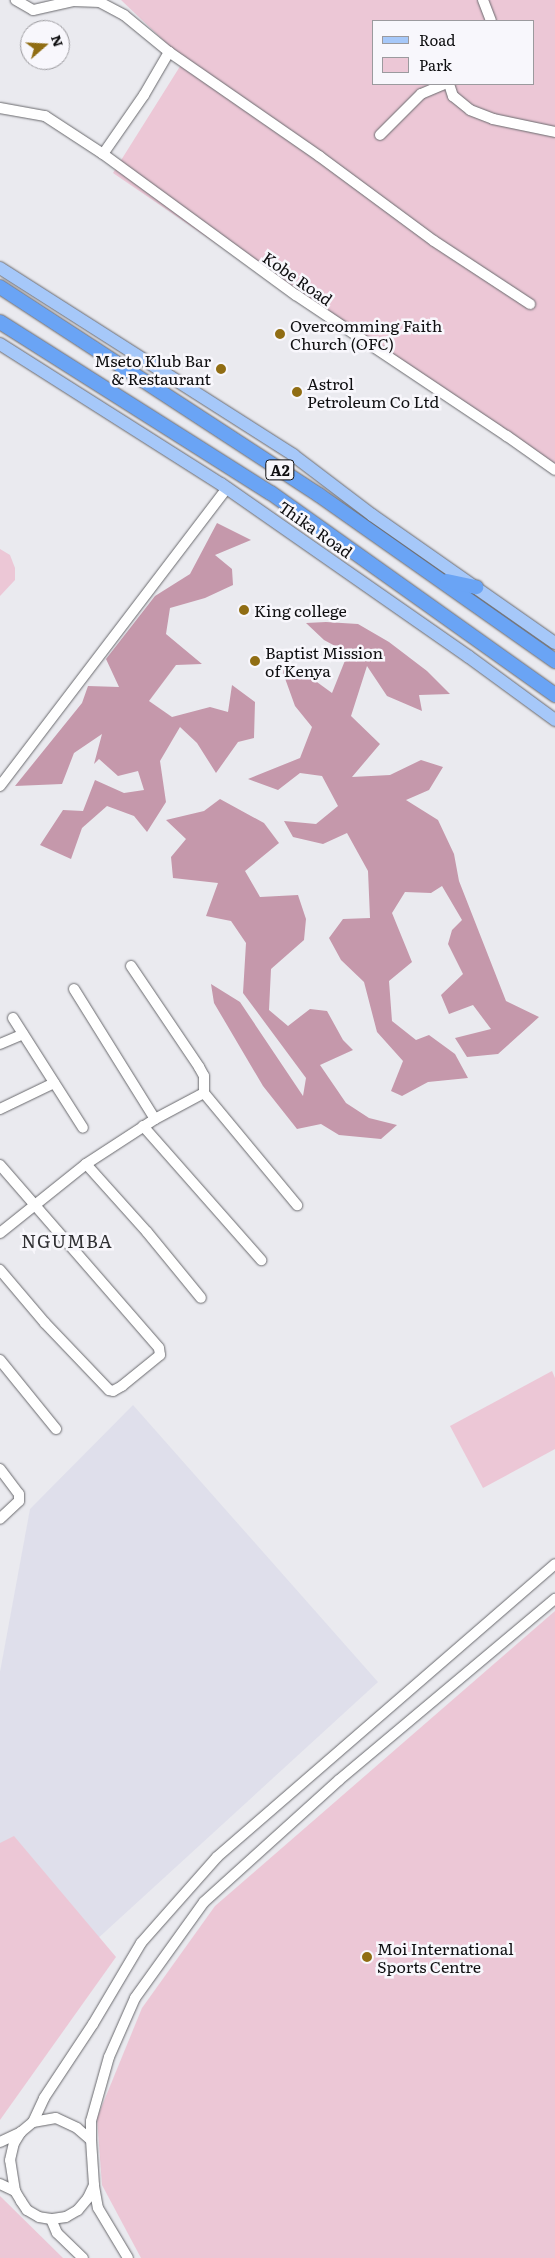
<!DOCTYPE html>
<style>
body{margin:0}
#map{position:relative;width:555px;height:2258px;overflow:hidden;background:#eaeaef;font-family:Literata,serif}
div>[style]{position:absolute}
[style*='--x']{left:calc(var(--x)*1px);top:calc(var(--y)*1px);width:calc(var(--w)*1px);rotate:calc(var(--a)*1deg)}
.built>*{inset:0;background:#dfdfeb}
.green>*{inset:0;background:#ecc7d6}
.forest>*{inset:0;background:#c598ab}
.roads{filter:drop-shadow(0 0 1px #69696d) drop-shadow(0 0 1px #69696d)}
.minor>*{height:10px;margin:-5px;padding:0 5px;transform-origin:5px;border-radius:5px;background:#fff}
.major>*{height:12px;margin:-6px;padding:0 6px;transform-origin:6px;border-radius:6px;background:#a6c8f9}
.highway>*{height:14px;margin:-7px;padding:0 7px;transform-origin:7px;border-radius:7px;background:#6aa4f5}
.dots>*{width:14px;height:14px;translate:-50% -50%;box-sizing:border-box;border:2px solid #f8f7fc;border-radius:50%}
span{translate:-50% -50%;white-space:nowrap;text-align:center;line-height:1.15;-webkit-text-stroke:5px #f8f7fc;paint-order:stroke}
.shield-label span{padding:1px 4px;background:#f8f7fc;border:1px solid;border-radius:4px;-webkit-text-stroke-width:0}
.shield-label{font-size:15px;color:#0f0f11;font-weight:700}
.street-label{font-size:16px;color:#0f0f11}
.poi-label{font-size:16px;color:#0f0f11}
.left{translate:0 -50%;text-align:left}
.right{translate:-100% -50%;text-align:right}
.neighbourhood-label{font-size:18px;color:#313134;letter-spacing:1px}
.legend{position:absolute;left:372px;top:20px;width:162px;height:65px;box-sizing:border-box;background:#f8f7fc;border:1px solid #9b9a9e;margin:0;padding:6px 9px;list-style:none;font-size:15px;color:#0f0f11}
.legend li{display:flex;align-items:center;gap:10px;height:25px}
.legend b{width:25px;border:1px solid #9b9a9e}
.north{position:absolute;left:20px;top:20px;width:50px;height:50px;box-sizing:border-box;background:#f8f7fc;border:1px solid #9b9a9e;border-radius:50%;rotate:71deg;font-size:14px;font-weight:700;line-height:20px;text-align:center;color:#0f0f11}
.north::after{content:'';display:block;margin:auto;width:18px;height:22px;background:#906d13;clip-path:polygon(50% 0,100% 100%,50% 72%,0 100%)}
</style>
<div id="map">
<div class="built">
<i style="clip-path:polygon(133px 1405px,378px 1682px,13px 2016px,0 1999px,0 1672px,30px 1509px)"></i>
</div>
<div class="green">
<i style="clip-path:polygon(evenodd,121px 0,555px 0,555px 475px,113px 173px,184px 60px,121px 0,374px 21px,534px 21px,534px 84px,374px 84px,374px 21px)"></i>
<i style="clip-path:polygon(0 549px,10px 555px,15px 568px,15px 580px,0 596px)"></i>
<i style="clip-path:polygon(552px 1371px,555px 1378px,555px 1449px,483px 1488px,450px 1426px)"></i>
<i style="clip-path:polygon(555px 1611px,555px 2258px,141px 2258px,102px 2185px,97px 2118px,142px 2008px,215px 1906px)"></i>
<i style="clip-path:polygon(14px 1836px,116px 1957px,0 2120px,0 1843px)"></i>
<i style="clip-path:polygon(0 2196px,63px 2258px,0 2258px)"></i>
</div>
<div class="forest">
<i style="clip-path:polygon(217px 523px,251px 540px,215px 555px,232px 569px,233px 585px,205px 598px,170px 608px,166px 634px,202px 664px,176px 665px,149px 701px,172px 717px,210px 707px,228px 712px,232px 685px,255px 702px,254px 738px,238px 742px,216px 773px,197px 743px,180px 727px,160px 761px,166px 802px,147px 832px,134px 816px,107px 806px,82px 828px,71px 859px,40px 845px,63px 810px,83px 811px,95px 780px,124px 793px,144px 790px,138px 771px,118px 776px,99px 759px,94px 764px,102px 734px,74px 753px,62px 784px,15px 786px,82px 703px,88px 686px,119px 687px,106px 659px,155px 596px,190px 574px)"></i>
<i style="clip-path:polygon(326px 622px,358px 624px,389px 642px,427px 671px,450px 694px,419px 695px,422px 711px,387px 696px,367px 666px,351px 716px,380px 744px,352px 777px,390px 775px,421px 760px,443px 767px,429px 790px,406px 800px,438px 820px,454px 854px,459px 881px,506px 1001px,539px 1017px,498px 1054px,467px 1057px,455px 1038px,491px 1029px,473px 1005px,449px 1014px,441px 995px,463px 974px,448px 944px,452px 930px,462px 920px,442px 886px,431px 893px,405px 892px,392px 913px,412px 962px,389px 981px,392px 1021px,416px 1040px,429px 1035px,455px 1054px,468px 1078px,428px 1082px,402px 1096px,391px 1091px,403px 1061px,377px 1032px,364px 982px,341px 960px,329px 938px,343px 919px,370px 918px,368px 871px,347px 833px,323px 844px,293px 837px,284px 821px,316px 824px,338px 806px,322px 776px,300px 773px,278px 790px,248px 779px,300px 758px,312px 727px,295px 706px,282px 670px,310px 677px,332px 693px,348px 653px,324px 640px,306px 623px)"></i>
<i style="clip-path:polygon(220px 799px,264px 823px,279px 843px,245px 871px,260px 897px,298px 895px,306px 919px,304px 940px,271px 969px,269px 1010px,288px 1026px,310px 1009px,327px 1011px,343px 1040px,353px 1050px,320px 1065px,346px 1103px,369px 1118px,397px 1125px,381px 1139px,339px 1135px,321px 1124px,297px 1129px,263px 1086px,214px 1003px,211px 984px,240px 1002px,303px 1096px,306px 1078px,243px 993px,246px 943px,231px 921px,206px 916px,218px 883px,173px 878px,171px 857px,186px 839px,166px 820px,204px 811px)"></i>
</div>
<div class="roads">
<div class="minor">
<i style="--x:483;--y:0;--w:22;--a:69"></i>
<i style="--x:169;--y:52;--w:183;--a:34.7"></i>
<i style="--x:319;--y:156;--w:143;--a:36.5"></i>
<i style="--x:434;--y:241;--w:115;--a:33.3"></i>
<i style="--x:449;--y:84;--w:13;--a:72"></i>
<i style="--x:453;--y:96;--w:22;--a:39"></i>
<i style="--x:470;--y:110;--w:25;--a:21"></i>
<i style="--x:493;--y:119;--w:63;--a:11.8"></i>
<i style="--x:0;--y:108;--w:46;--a:10.1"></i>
<i style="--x:45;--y:116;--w:69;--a:33.2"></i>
<i style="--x:103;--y:154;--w:72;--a:-55.2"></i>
<i style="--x:144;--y:95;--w:50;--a:-59.8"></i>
<i style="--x:169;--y:52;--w:58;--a:-140.6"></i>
<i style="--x:124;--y:15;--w:27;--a:-152"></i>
<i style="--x:100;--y:2;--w:27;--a:-178"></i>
<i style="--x:73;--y:1;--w:41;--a:167.3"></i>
<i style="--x:33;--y:10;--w:20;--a:-150"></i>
<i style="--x:380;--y:135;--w:58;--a:-45"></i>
<i style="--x:421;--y:94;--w:25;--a:-23"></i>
<i style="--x:103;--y:154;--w:239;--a:36.2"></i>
<i style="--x:296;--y:295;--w:254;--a:33.8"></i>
<i style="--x:507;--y:436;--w:59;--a:35.3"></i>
<i style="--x:0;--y:786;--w:375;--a:-52.7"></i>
<i style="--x:131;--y:966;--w:122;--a:56"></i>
<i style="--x:199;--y:1067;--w:10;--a:61"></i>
<i style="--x:204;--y:1076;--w:17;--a:90"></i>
<i style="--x:204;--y:1093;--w:146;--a:50.3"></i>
<i style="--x:74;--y:989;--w:153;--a:58.1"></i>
<i style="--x:13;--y:1018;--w:130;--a:57.5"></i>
<i style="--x:0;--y:1044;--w:25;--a:-23"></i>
<i style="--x:0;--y:1109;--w:60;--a:-25.7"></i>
<i style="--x:143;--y:1126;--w:179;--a:48.6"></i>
<i style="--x:86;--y:1164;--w:91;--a:48.1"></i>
<i style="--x:147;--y:1232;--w:85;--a:50.7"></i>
<i style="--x:0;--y:1165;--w:242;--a:49"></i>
<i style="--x:159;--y:1348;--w:7;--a:82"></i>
<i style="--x:160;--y:1355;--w:49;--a:140.8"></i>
<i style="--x:122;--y:1386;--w:10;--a:151"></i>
<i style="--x:113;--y:1391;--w:4;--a:-166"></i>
<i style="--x:109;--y:1390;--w:93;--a:-133.7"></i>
<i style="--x:45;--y:1323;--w:70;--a:-130.3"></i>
<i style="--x:0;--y:1233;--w:110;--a:-38.7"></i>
<i style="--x:86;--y:1164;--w:82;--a:-33.1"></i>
<i style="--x:155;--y:1119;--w:55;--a:-28"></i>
<i style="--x:0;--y:1360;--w:89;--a:50.9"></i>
<i style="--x:0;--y:1469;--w:31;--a:53"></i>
<i style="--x:19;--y:1494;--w:7;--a:90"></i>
<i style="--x:19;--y:1501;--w:26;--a:137"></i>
<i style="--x:56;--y:2118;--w:23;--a:25"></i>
<i style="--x:77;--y:2128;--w:18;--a:41"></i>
<i style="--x:91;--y:2140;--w:45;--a:86.2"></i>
<i style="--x:94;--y:2185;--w:14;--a:115"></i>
<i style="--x:88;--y:2198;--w:16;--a:130"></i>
<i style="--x:78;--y:2210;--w:14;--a:150"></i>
<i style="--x:66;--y:2217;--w:15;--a:172"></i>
<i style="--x:51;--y:2219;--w:12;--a:-171"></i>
<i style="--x:39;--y:2217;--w:14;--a:-150"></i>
<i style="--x:27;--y:2210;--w:11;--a:-124"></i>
<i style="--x:21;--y:2201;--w:12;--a:-121"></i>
<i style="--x:15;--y:2191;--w:31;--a:-99"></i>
<i style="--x:10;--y:2160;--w:17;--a:-77"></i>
<i style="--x:14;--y:2143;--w:13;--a:-58"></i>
<i style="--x:21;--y:2132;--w:16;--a:-40"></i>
<i style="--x:33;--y:2122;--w:23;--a:-10"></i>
<i style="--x:33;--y:2122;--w:26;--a:-65"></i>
<i style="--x:44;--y:2098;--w:89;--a:-56.5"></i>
<i style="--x:93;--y:2024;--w:94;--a:-59.3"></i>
<i style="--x:141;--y:1943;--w:115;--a:-48.5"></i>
<i style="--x:217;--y:1857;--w:447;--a:-40.9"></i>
<i style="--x:91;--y:2140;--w:19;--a:-90"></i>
<i style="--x:91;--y:2121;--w:66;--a:-74.3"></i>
<i style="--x:109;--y:2057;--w:64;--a:-66.2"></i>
<i style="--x:135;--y:1998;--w:118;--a:-54.3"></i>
<i style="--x:204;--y:1902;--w:182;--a:-42.1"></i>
<i style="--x:339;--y:1780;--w:282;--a:-40"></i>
<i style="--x:0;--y:2142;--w:23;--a:-25"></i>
<i style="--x:0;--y:2184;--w:17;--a:25"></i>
<i style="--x:94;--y:2186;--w:22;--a:80"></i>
<i style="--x:98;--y:2208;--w:58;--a:59"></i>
<i style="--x:51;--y:2219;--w:15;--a:67"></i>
<i style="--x:57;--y:2233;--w:36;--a:44"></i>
</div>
<div class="major">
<i style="--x:0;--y:268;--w:348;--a:32.5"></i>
<i style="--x:293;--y:455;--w:99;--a:37.2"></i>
<i style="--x:372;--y:515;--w:223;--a:35"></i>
<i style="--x:0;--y:344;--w:262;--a:32.4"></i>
<i style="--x:221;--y:484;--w:302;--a:34.9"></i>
<i style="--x:469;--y:657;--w:107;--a:36.2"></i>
</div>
<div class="highway">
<i style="--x:0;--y:287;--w:381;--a:33.1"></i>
<i style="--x:319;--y:495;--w:289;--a:35.1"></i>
<i style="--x:0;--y:322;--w:320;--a:32.3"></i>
<i style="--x:271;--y:493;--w:349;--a:35.4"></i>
<i style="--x:447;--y:581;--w:30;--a:12"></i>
</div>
</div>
<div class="dots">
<i style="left:280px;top:334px;background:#906d13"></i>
<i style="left:221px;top:369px;background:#906d13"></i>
<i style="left:297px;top:392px;background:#906d13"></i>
<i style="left:244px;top:610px;background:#906d13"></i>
<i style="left:255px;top:661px;background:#906d13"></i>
<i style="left:367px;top:1957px;background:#906d13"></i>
</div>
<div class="shield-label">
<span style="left:280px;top:470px">A2</span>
</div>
<div class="street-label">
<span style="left:298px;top:278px;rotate:35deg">Kobe Road</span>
<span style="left:316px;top:529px;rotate:35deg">Thika Road</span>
</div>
<div class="poi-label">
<span class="left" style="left:290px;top:334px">Overcomming Faith<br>Church (OFC)</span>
<span class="right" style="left:211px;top:369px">Mseto Klub Bar<br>&amp; Restaurant</span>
<span class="left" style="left:307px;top:392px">Astrol<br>Petroleum Co Ltd</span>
<span class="left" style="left:254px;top:610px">King college</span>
<span class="left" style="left:265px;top:661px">Baptist Mission<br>of Kenya</span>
<span class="left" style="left:377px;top:1957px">Moi International<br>Sports Centre</span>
</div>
<div class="neighbourhood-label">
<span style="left:67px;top:1241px">NGUMBA</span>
</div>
<ul class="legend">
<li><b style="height:6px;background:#a6c8f9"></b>Road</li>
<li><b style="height:14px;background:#ecc7d6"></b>Park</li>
</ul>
<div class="north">N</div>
</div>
